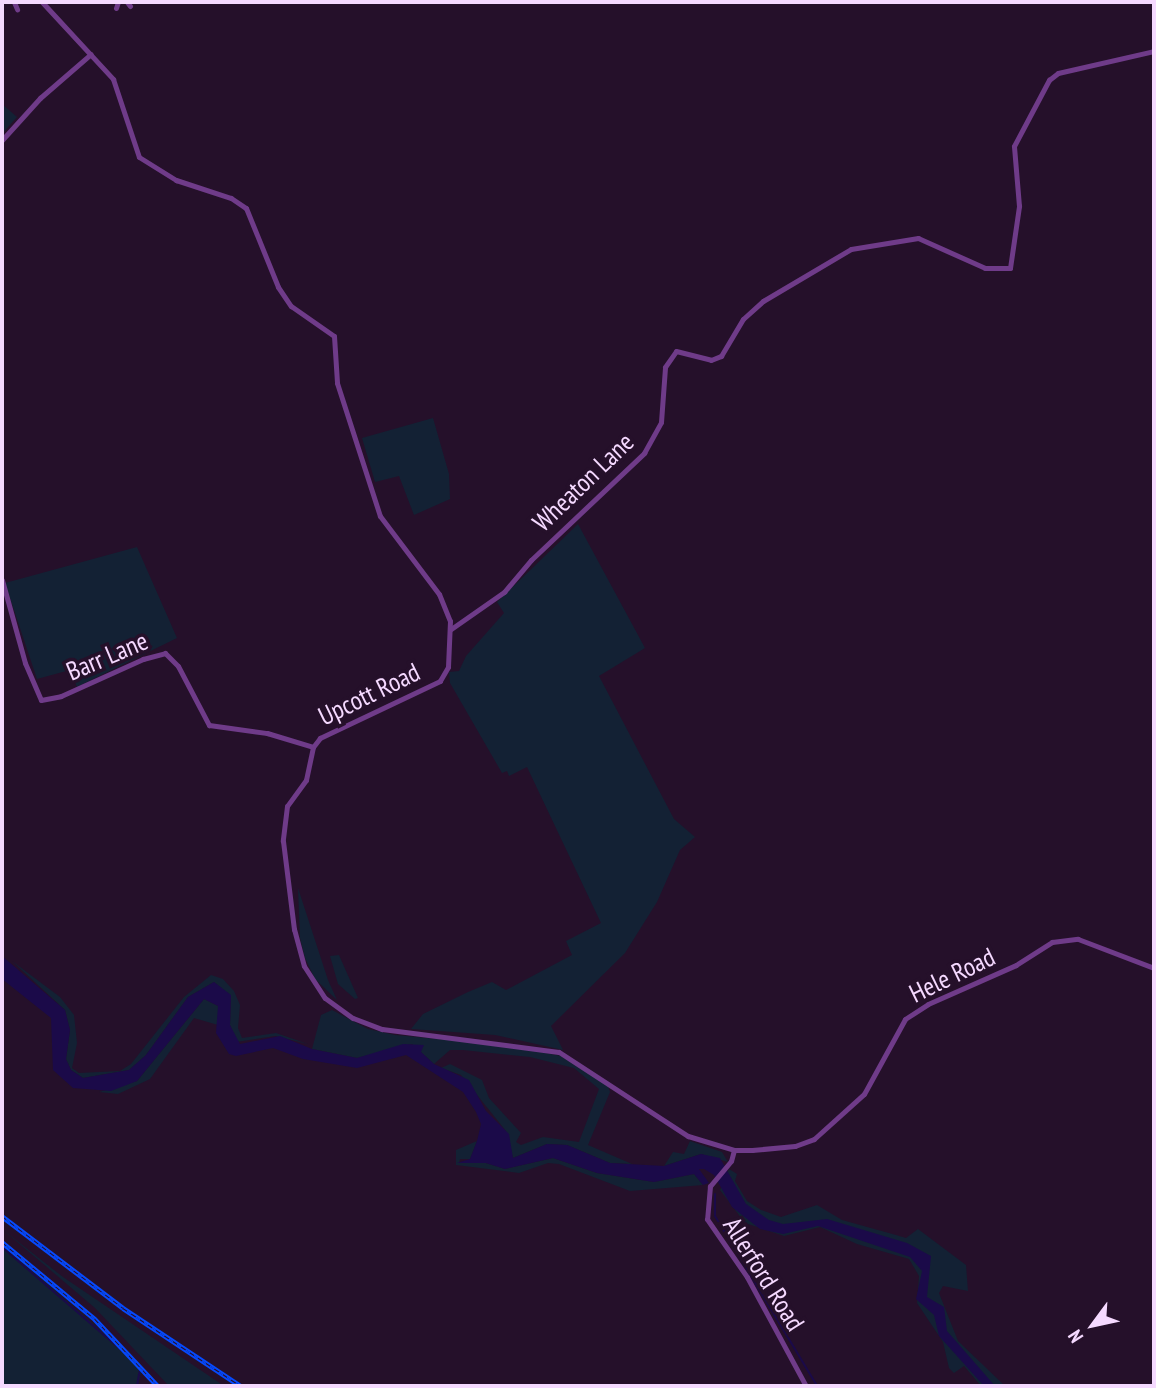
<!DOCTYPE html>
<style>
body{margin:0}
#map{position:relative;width:1156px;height:1388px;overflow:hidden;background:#25102a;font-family:"PT Sans Narrow",sans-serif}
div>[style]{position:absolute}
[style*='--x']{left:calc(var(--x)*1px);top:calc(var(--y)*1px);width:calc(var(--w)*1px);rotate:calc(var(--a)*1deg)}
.green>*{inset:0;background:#132134}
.water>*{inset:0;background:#1b0a49}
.stream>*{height:2px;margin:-1px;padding:0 1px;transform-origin:1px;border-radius:1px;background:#1b0a49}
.street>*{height:5px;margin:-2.5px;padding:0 2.5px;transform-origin:2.5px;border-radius:2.5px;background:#6f3b89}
.rail>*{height:4.5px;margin-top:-2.25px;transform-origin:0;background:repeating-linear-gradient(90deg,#25102a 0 5px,#054aff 0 10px);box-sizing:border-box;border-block:2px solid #054aff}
span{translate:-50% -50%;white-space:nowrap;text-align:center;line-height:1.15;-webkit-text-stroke:7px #25102a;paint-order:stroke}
.street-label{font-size:26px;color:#f5d9ff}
.frame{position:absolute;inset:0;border:4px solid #f5d9ff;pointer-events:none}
.north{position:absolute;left:1058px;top:1290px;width:70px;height:70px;-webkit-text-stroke:5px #25102a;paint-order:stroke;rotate:237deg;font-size:19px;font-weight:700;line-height:28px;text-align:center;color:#f5d9ff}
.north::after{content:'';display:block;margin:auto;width:24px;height:32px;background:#f5d9ff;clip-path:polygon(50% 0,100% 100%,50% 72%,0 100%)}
</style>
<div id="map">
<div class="green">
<i style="clip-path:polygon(2px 104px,17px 117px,2px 134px)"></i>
<i style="clip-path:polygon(433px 418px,449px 474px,450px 499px,414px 515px,399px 476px,375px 482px,362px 438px)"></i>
<i style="clip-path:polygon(578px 524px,645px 648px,599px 676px,674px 819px,695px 837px,680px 850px,657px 902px,625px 953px,551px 1026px,563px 1050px,495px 1035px,411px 1029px,423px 1014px,468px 992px,492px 982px,506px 990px,572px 955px,566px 941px,601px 923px,527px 767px,509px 776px,507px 771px,502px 773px,450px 683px,449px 672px,459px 671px,466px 656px,504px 613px,497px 602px)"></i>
<i style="clip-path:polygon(137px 547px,177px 638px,77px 687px,70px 670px,37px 679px,5px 583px)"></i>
<i style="clip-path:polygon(298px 888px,328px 980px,337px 1000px,315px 979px,305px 958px,300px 938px)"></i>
<i style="clip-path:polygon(339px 955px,358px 998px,355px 999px,338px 984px,330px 956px)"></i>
<i style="clip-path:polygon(12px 961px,60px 997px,74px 1015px,77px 1043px,72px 1068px,79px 1073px,120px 1071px,131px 1064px,184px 997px,211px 975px,223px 979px,234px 991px,240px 1005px,238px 1028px,242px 1038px,276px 1033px,308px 1044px,275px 1036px,236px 1042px,230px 1025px,231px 996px,214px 982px,188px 997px,146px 1055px,129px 1070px,83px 1078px,71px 1070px,66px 1059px,70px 1030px,65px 1010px)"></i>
<i style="clip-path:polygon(204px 999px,218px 1006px,218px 1025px,194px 1018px,150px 1079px,118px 1094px,99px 1092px,137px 1081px)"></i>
<i style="clip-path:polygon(332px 1010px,368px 1029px,395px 1035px,504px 1045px,561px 1056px,608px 1086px,610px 1092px,588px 1145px,632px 1164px,610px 1163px,567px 1145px,547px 1144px,513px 1158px,506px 1131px,461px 1075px,441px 1068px,450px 1064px,482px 1080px,489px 1098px,521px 1133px,516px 1142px,521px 1145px,543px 1137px,579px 1142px,599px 1089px,574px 1068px,530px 1057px,463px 1050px,450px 1050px,434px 1064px,412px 1044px,357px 1058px,312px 1049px,321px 1015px)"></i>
<i style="clip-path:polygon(477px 1141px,470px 1159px,460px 1159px,459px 1163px,486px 1163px,505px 1169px,553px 1158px,597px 1173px,654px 1182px,694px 1174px,703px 1185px,630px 1191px,559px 1164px,548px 1163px,519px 1173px,456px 1165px,456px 1150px)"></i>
<i style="clip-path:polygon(690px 1141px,722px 1152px,728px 1162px,701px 1154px,664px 1166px,673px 1152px,684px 1154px)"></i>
<i style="clip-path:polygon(729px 1169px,737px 1174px,735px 1181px,747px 1201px,761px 1210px,781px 1217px,817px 1205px,842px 1220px,896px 1235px,906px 1238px,918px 1229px,966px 1265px,968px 1291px,943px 1286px,939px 1293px,958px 1341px,1005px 1386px,981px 1386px,964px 1366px,954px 1373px,949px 1368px,943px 1342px,917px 1303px,919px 1276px,909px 1259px,857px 1244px,820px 1227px,784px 1236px,745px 1223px,720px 1190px)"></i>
<i style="clip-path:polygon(2px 1229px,63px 1277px,224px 1386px,169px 1386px,95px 1308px)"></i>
<i style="clip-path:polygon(2px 1245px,127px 1353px,142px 1369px,138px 1386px,2px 1386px)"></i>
</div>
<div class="water">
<i style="clip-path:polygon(2px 956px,65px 1010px,70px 1030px,66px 1059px,71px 1070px,83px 1078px,129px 1070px,146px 1055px,188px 997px,214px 982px,231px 995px,230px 1025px,240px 1044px,280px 1036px,312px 1049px,357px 1058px,403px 1044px,424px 1045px,421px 1052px,434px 1064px,469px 1080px,486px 1111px,509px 1134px,513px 1158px,547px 1144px,567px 1145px,610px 1163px,664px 1166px,701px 1154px,720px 1158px,746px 1204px,769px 1220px,783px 1224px,827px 1219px,907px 1243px,931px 1256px,927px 1297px,944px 1307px,947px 1331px,995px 1386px,984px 1386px,939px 1336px,934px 1315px,916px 1299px,922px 1271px,910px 1257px,818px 1226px,783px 1234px,760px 1229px,732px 1207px,714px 1175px,704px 1169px,699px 1169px,709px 1183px,703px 1185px,694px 1174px,654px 1182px,597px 1173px,553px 1158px,505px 1169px,486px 1163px,457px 1163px,470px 1159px,477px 1141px,481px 1124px,476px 1112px,463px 1092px,406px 1055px,357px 1068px,303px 1059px,273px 1048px,236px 1056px,229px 1054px,216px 1033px,218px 1006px,204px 999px,137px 1081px,111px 1091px,73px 1088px,53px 1070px,51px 1018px,2px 979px)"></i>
</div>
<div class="stream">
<i style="--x:715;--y:1194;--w:22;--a:90"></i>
<i style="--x:715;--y:1216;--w:198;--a:59"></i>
<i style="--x:2;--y:1247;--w:164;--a:40.8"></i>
<i style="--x:126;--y:1354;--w:21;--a:47"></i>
<i style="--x:140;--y:1369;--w:17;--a:100"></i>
</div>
<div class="street">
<i style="--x:14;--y:2;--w:8;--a:67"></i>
<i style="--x:42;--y:2;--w:105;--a:47.3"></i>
<i style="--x:113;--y:79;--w:82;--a:71.6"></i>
<i style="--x:139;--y:157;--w:44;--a:31.9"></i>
<i style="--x:176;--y:180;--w:58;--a:18.1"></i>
<i style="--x:231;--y:198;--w:18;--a:34"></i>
<i style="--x:246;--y:208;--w:85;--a:67.9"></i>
<i style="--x:278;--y:287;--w:23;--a:56"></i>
<i style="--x:291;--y:306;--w:52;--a:34.9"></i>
<i style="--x:334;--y:336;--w:47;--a:86.3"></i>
<i style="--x:337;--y:383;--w:140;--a:72.1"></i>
<i style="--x:380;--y:516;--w:98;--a:52.9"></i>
<i style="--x:439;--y:594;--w:29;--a:68"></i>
<i style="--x:450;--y:621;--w:46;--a:92.5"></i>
<i style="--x:448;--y:667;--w:16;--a:120"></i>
<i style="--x:440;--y:681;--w:133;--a:154.6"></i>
<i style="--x:320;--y:738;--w:11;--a:128"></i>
<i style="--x:313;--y:747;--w:34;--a:102"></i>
<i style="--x:306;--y:780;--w:32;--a:126"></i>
<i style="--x:287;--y:806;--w:35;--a:97"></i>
<i style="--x:283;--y:841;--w:89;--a:82.9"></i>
<i style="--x:294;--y:929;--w:38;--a:75"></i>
<i style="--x:304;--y:966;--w:38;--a:57"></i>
<i style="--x:325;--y:998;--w:34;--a:36"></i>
<i style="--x:353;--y:1018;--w:31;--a:21"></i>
<i style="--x:382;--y:1029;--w:178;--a:7.4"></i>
<i style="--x:559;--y:1052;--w:154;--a:33.1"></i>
<i style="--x:688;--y:1136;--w:48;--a:16.9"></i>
<i style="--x:734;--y:1150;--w:18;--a:0"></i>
<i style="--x:752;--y:1150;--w:43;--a:-5.3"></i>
<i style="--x:795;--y:1146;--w:20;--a:-20"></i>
<i style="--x:814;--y:1139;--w:67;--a:-42"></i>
<i style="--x:864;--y:1094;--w:85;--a:-61.3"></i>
<i style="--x:905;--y:1019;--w:27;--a:-33"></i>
<i style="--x:928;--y:1004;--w:96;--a:-23.9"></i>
<i style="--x:1016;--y:965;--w:43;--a:-32.6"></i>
<i style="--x:1052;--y:942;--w:26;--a:-7"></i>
<i style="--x:1078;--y:939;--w:81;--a:20.9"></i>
<i style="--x:127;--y:2;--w:5;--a:53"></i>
<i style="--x:116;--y:8;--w:6;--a:-72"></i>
<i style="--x:2;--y:140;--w:57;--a:-47.9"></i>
<i style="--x:40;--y:98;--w:67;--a:-40.8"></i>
<i style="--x:2;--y:580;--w:86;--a:74.5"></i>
<i style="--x:25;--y:663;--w:40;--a:66.6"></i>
<i style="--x:41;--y:700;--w:20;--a:-11"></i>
<i style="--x:61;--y:696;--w:90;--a:-24.3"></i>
<i style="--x:143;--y:659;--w:23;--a:-15"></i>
<i style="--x:165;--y:653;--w:18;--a:45"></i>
<i style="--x:178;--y:666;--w:67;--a:62.3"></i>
<i style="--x:209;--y:725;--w:59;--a:7.9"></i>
<i style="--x:267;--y:733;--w:48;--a:16.9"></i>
<i style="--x:451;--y:629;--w:65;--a:-34.9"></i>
<i style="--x:504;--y:592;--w:42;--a:-49.8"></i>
<i style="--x:531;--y:560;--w:156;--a:-43.4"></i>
<i style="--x:644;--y:453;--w:35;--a:-61"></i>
<i style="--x:661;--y:422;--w:55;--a:-85.8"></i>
<i style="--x:665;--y:367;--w:19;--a:-55"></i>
<i style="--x:676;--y:351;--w:36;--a:14"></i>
<i style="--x:711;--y:360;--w:11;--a:-22"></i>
<i style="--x:721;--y:356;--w:43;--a:-59.3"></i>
<i style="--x:743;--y:319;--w:27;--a:-42"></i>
<i style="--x:763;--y:301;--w:102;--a:-30.6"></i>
<i style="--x:851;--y:249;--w:68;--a:-9.3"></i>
<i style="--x:918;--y:238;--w:73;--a:24.1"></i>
<i style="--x:985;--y:268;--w:25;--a:0"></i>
<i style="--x:1010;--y:268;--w:63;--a:-81.7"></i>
<i style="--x:1019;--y:206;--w:60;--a:-94.8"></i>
<i style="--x:1014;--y:146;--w:75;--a:-62.1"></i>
<i style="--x:1049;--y:80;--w:11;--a:-38"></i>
<i style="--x:1058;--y:73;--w:98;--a:-12.9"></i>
<i style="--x:734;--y:1150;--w:11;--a:105"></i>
<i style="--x:731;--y:1161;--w:33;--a:130"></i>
<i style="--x:710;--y:1186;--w:33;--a:95"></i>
<i style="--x:707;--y:1219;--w:70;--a:55.4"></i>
<i style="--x:747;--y:1277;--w:124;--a:61.6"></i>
</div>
<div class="rail">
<i style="--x:2;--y:1216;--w:152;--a:37.2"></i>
<i style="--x:123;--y:1308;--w:141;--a:33.5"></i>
<i style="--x:2;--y:1242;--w:121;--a:39.6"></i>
<i style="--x:95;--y:1319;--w:92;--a:46.8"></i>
</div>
<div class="street-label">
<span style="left:583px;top:482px;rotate:-44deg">Wheaton Lane</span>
<span style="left:107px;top:656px;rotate:-23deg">Barr Lane</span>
<span style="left:369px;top:694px;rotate:-26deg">Upcott Road</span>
<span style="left:952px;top:975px;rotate:-26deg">Hele Road</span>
<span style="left:764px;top:1274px;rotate:58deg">Allerford Road</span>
</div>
<div class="frame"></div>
<div class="north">N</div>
</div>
